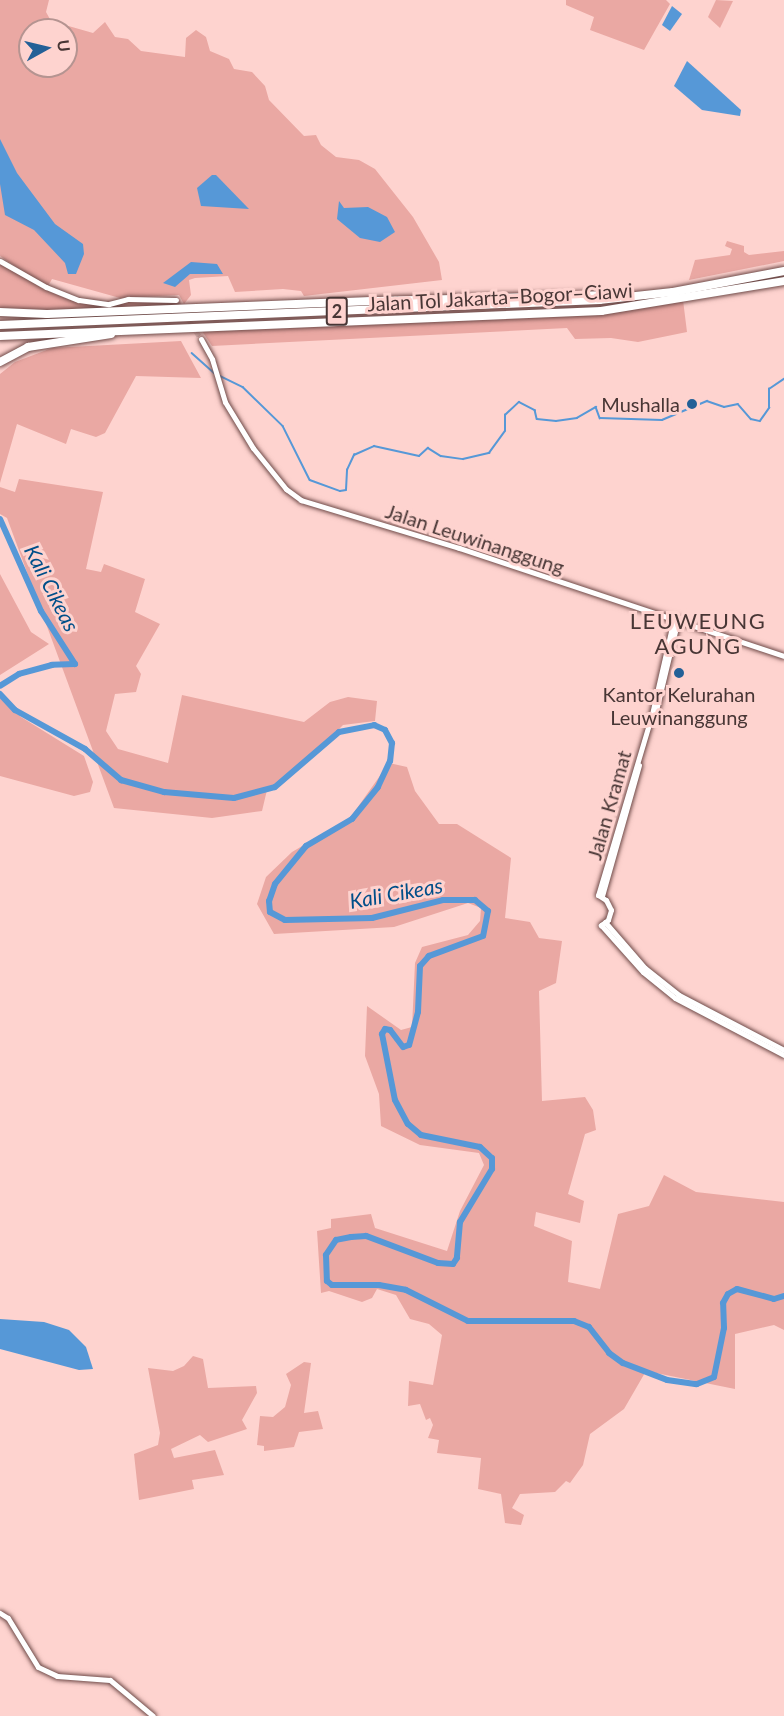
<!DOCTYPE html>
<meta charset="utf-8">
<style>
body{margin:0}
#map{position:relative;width:784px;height:1716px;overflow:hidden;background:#fed3cf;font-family:Lato,sans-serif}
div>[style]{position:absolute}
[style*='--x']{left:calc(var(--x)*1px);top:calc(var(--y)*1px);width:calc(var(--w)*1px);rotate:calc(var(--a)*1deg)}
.green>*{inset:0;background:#eaa8a3}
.water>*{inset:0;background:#5698d7}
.stream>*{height:1.5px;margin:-0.75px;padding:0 0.75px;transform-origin:0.75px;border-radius:0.75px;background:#5698d7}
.river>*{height:6px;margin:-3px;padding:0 3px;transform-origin:3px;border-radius:3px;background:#5698d7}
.secondary-tunnel>*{height:5px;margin-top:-2.5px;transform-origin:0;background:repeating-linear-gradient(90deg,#dab4b0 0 5px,transparent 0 7.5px)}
.roads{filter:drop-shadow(0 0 2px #6f4b49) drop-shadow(0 0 2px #6f4b49)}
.secondary>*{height:5px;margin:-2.5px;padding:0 2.5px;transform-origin:2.5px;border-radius:2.5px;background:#fff}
.highway>*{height:8px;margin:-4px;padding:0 4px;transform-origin:4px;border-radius:4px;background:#fff}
.dots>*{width:16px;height:16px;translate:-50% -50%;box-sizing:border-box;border:3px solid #fed3cf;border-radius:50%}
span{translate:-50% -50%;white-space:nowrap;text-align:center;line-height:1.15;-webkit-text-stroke:6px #fed3cf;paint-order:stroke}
.shield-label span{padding:2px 4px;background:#fed3cf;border:2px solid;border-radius:4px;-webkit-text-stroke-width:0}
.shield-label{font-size:18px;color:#483635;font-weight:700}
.street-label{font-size:20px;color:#483635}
.poi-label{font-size:20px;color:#483635}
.right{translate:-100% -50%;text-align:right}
.water-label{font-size:21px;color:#004f89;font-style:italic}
.quarter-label{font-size:22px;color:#483635;letter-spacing:1.5px}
.north{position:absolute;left:18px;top:18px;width:60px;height:60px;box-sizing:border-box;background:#fed3cf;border:2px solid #b59491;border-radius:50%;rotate:82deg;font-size:16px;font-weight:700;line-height:24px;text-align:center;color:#483635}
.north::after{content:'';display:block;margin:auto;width:21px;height:27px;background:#236097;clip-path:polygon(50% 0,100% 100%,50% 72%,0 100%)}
</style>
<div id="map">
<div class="green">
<i style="clip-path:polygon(evenodd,0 0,49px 0,46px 12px,51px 21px,93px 33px,105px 22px,115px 37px,128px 39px,141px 51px,185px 57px,186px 38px,196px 30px,206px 37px,210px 51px,229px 59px,234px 69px,252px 72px,265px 86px,269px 100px,304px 136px,316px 135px,321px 145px,336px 157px,359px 160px,375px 169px,413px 217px,439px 262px,442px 280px,304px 296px,301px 291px,283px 289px,235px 292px,228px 276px,195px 278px,189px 280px,191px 295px,184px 304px,179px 295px,120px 298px,52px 279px,48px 286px,31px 277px,0 256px,0 0,30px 30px,66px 30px,66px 66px,30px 66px,30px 30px)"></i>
<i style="clip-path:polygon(566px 0,666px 0,670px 4px,644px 50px,590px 30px,594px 17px,566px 5px)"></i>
<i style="clip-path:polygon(716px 0,733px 1px,720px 28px,708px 17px)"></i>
<i style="clip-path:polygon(727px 241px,744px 246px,744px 252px,749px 255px,784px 251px,784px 261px,689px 280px,695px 260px,730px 255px,732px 249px,725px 246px)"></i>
<i style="clip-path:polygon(0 262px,43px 289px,70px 300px,111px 306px,120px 302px,173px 300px,177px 304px,45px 313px,0 310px)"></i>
<i style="clip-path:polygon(683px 300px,687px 332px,638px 342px,611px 338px,575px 339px,567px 328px,212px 346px,200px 328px,601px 311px)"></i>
<i style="clip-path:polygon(181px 341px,201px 378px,136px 376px,105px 433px,96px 437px,71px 429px,66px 444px,17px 424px,0 483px,0 374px,15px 362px,52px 348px)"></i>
<i style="clip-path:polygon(19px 479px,103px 492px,86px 569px,101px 572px,104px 564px,145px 579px,135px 612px,160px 624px,136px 666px,141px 674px,136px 692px,115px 694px,106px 731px,118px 749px,168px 763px,182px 695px,304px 722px,330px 702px,348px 697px,377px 701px,375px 721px,343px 725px,303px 766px,267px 790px,262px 811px,212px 818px,114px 808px,7px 518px,0 514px,0 487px,15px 492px)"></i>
<i style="clip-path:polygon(0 574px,31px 632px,49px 644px,0 675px)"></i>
<i style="clip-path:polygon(0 698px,21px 717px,84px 756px,93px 782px,90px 792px,74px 796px,0 776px)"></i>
<i style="clip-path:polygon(389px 763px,407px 767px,415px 791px,439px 824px,457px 824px,511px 858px,505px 918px,530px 922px,539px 938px,562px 941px,556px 983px,539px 991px,542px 1101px,585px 1097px,593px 1110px,596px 1130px,585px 1134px,568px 1194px,584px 1201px,580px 1223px,536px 1212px,534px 1226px,572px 1241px,568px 1282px,600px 1289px,618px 1214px,649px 1206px,664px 1175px,696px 1192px,784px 1202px,784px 1330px,774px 1325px,735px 1334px,735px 1389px,646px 1371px,624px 1409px,590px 1434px,583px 1465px,570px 1483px,566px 1481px,555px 1492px,520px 1494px,512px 1508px,524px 1515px,521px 1525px,505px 1523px,501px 1494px,478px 1489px,481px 1458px,437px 1453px,439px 1440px,428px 1438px,433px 1425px,430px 1418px,426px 1420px,420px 1404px,408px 1406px,409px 1381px,433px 1385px,442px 1335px,429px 1324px,410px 1319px,396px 1295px,377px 1289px,372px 1298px,362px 1302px,329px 1291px,321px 1293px,317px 1231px,331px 1228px,331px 1219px,371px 1214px,375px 1228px,447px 1251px,460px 1211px,484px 1165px,479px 1153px,420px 1145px,381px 1126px,379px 1094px,365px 1056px,367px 1006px,401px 1030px,412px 1027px,415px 963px,422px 947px,468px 935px,480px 921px,481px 908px,468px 903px,394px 927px,274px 934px,257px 904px,266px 877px,292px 852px,350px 818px)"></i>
<i style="clip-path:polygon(193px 1356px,203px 1359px,208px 1388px,256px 1386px,257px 1393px,242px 1420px,247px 1429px,208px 1442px,200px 1435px,171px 1449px,174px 1458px,215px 1450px,224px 1475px,192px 1480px,194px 1489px,139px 1500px,134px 1454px,158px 1445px,160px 1433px,148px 1368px,173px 1371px,184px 1366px)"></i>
<i style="clip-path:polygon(304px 1362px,311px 1363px,304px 1413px,318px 1411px,323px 1429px,299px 1432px,294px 1447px,264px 1451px,264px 1446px,257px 1445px,260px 1416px,273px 1417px,285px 1407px,291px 1385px,286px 1374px)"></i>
</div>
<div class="water">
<i style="clip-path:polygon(672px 6px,682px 14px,670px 31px,662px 25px)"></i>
<i style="clip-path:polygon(687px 61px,741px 110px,740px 116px,702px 110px,674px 86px)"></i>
<i style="clip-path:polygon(0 139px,17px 173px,55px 224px,83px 244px,84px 254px,76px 274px,68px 274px,65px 263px,34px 230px,5px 215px,0 184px)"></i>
<i style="clip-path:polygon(212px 175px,216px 175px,249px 209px,201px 206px,197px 188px)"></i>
<i style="clip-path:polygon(339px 201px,344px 208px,368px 207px,387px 217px,395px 232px,380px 242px,360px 238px,337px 219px)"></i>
<i style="clip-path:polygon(191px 262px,217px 264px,223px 274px,190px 274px,175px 287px,163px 283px)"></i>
<i style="clip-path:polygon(0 1319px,44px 1322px,69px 1330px,86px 1347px,93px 1369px,79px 1370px,0 1349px)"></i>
</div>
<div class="stream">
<i style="--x:192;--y:353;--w:30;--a:42"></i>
<i style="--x:218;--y:375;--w:28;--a:26"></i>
<i style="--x:243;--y:387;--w:56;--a:44.3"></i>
<i style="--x:283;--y:426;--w:60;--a:63.4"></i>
<i style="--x:310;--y:480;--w:32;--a:20"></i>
<i style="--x:340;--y:491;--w:6;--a:-9"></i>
<i style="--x:346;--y:490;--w:20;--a:-87"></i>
<i style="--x:347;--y:470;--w:17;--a:-65"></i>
<i style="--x:354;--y:455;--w:22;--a:-24"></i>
<i style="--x:374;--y:446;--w:46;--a:12.5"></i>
<i style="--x:419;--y:456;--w:12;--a:-42"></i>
<i style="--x:428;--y:448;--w:15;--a:32"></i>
<i style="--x:441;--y:456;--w:22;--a:8"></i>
<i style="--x:463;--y:459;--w:27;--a:-13"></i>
<i style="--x:489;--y:453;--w:27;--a:-54"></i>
<i style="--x:505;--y:431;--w:16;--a:-90"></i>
<i style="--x:505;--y:415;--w:19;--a:-43"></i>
<i style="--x:519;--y:402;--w:18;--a:27"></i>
<i style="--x:535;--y:410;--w:9;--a:77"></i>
<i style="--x:537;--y:419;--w:19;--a:6"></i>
<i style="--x:556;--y:421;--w:21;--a:-8"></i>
<i style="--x:577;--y:418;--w:22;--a:-30"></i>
<i style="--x:596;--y:407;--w:12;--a:70"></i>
<i style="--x:600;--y:418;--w:62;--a:1.8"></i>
<i style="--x:662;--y:420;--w:49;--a:-22.9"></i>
<i style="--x:707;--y:401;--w:18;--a:19"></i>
<i style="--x:724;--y:407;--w:14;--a:-12"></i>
<i style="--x:738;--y:404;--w:20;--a:49"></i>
<i style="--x:751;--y:419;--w:9;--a:13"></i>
<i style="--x:760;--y:421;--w:16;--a:-55"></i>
<i style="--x:769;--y:408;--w:19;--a:-90"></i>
<i style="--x:769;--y:389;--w:18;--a:-34"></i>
</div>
<div class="river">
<i style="--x:0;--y:519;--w:101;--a:66"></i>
<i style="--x:41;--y:611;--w:63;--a:57.3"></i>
<i style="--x:75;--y:664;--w:23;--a:178"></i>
<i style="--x:52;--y:665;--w:34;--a:165"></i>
<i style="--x:19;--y:674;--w:22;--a:148"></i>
<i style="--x:0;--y:694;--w:22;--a:47"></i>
<i style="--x:15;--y:710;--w:80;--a:29.1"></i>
<i style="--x:85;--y:749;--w:48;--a:40.7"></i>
<i style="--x:121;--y:780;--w:45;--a:15.6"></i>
<i style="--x:164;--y:792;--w:70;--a:4.9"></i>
<i style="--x:234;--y:798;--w:42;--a:-15"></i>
<i style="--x:275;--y:787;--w:84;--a:-40.7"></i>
<i style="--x:339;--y:732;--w:36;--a:-11"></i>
<i style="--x:374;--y:725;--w:12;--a:24"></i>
<i style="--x:385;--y:730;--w:15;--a:62"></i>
<i style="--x:392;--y:743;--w:18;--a:96"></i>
<i style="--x:390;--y:761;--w:29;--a:115"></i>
<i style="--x:378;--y:787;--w:41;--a:129.1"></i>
<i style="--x:352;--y:819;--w:53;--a:149.6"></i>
<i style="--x:306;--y:846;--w:49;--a:129.2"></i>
<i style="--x:275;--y:884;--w:18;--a:109"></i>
<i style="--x:269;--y:901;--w:11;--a:85"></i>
<i style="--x:270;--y:912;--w:17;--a:28"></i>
<i style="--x:285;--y:920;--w:87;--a:-1.3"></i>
<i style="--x:372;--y:918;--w:73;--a:-14.2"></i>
<i style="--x:443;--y:900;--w:32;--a:0"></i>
<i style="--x:475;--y:900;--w:17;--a:40"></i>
<i style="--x:488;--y:911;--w:25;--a:101"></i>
<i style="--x:483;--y:936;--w:58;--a:159.7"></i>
<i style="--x:429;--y:956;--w:13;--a:132"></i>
<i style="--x:420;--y:966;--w:46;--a:92.5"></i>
<i style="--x:418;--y:1012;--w:34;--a:105"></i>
<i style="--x:409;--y:1045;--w:6;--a:162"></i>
<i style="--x:403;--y:1047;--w:21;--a:-127"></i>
<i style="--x:390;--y:1030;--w:5;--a:-169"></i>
<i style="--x:385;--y:1029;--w:6;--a:121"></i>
<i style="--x:382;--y:1034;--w:67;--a:78.9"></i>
<i style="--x:395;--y:1100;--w:27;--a:62"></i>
<i style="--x:408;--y:1124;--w:17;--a:40"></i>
<i style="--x:421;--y:1135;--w:60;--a:11.5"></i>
<i style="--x:480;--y:1147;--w:16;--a:43"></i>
<i style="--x:492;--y:1158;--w:11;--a:90"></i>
<i style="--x:492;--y:1169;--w:62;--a:121.1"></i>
<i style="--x:460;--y:1222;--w:36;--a:95"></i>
<i style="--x:457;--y:1258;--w:7;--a:124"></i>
<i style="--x:453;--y:1264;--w:15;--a:-176"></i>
<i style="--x:438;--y:1263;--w:77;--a:-159.4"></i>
<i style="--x:366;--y:1236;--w:15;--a:176"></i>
<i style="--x:351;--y:1237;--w:15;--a:169"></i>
<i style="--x:336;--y:1240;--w:18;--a:124"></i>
<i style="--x:326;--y:1255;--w:26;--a:88"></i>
<i style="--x:327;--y:1281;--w:6;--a:39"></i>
<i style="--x:332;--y:1285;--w:47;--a:0"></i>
<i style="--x:379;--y:1285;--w:27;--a:10"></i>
<i style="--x:406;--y:1290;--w:69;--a:26.6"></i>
<i style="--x:468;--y:1321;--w:106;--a:0"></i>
<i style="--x:574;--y:1321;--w:16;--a:22"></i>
<i style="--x:589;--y:1327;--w:33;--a:52"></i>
<i style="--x:609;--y:1353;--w:17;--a:36"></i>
<i style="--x:623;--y:1363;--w:47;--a:21.1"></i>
<i style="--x:667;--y:1380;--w:30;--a:8"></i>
<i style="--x:697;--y:1384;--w:18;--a:-22"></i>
<i style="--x:714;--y:1377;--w:50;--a:-78.5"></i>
<i style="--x:724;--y:1328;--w:25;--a:-92"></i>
<i style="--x:723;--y:1303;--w:10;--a:-61"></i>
<i style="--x:728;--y:1294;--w:10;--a:-29"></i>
<i style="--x:737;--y:1289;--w:38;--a:15"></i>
<i style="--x:774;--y:1299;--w:10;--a:-17"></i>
</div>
<div class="secondary-tunnel">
<i style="--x:176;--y:300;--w:46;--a:57.3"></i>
</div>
<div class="roads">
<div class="secondary">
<i style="--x:0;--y:261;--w:53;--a:29.5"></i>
<i style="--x:46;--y:287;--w:35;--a:22"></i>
<i style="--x:79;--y:300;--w:30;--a:8"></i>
<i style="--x:109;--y:304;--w:20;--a:-15"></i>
<i style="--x:128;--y:299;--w:48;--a:1.2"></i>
<i style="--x:201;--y:339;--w:23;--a:61"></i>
<i style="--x:212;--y:359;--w:45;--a:73.2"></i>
<i style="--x:225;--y:402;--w:54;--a:58.7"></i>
<i style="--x:253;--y:448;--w:53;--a:51.2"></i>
<i style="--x:286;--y:489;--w:19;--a:36"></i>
<i style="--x:301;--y:500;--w:165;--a:16.9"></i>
<i style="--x:459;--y:548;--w:342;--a:18.4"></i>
<i style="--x:674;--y:618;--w:98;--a:102.9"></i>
<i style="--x:652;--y:714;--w:189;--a:106.6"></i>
<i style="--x:598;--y:895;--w:9;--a:32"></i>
<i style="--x:606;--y:900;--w:11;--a:63"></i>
<i style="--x:611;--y:910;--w:10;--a:107"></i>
<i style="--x:608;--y:920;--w:9;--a:144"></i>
<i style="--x:601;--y:925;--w:63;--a:48.2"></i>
<i style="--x:643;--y:972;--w:41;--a:39.1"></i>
<i style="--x:675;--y:998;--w:123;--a:27.6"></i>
<i style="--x:654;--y:719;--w:103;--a:-76.5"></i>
<i style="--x:602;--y:896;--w:136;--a:-74.2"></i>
<i style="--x:605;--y:922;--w:61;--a:49"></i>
<i style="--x:645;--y:968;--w:43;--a:38.5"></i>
<i style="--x:679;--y:995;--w:119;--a:27.6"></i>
<i style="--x:0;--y:1613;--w:9;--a:32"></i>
<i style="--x:8;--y:1618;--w:57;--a:58.5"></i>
<i style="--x:38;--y:1667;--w:21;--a:25"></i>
<i style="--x:57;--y:1676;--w:53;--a:4.3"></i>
<i style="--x:110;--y:1680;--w:56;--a:39.9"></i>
</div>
<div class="highway">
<i style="--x:378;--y:301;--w:223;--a:-1.5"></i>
<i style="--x:0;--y:312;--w:47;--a:2.4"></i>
<i style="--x:47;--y:314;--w:324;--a:-2.3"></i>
<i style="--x:0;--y:325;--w:600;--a:-2.39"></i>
<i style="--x:599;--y:300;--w:74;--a:-6.2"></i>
<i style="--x:673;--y:292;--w:113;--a:-10.7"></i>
<i style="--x:0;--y:336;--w:602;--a:-2.38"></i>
<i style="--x:601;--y:311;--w:185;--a:-9.3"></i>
<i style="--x:0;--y:362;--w:32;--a:-28"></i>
<i style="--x:28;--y:347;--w:84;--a:-8.9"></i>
</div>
</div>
<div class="dots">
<i style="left:692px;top:404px;background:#236097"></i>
<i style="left:679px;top:673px;background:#236097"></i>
</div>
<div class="shield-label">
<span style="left:337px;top:311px">2</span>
</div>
<div class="street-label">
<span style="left:500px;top:297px;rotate:-3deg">Jalan Tol Jakarta–Bogor–Ciawi</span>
<span style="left:475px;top:539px;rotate:18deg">Jalan Leuwinanggung</span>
<span style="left:609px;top:805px;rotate:-74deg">Jalan Kramat</span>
</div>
<div class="poi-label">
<span class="right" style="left:680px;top:404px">Mushalla</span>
<span style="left:679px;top:706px">Kantor Kelurahan<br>Leuwinanggung</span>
</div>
<div class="water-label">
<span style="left:52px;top:588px;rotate:63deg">Kali Cikeas</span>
<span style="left:396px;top:893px;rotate:-10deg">Kali Cikeas</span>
</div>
<div class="quarter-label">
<span style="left:698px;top:633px">LEUWEUNG<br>AGUNG</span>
</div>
<div class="north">U</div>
</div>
